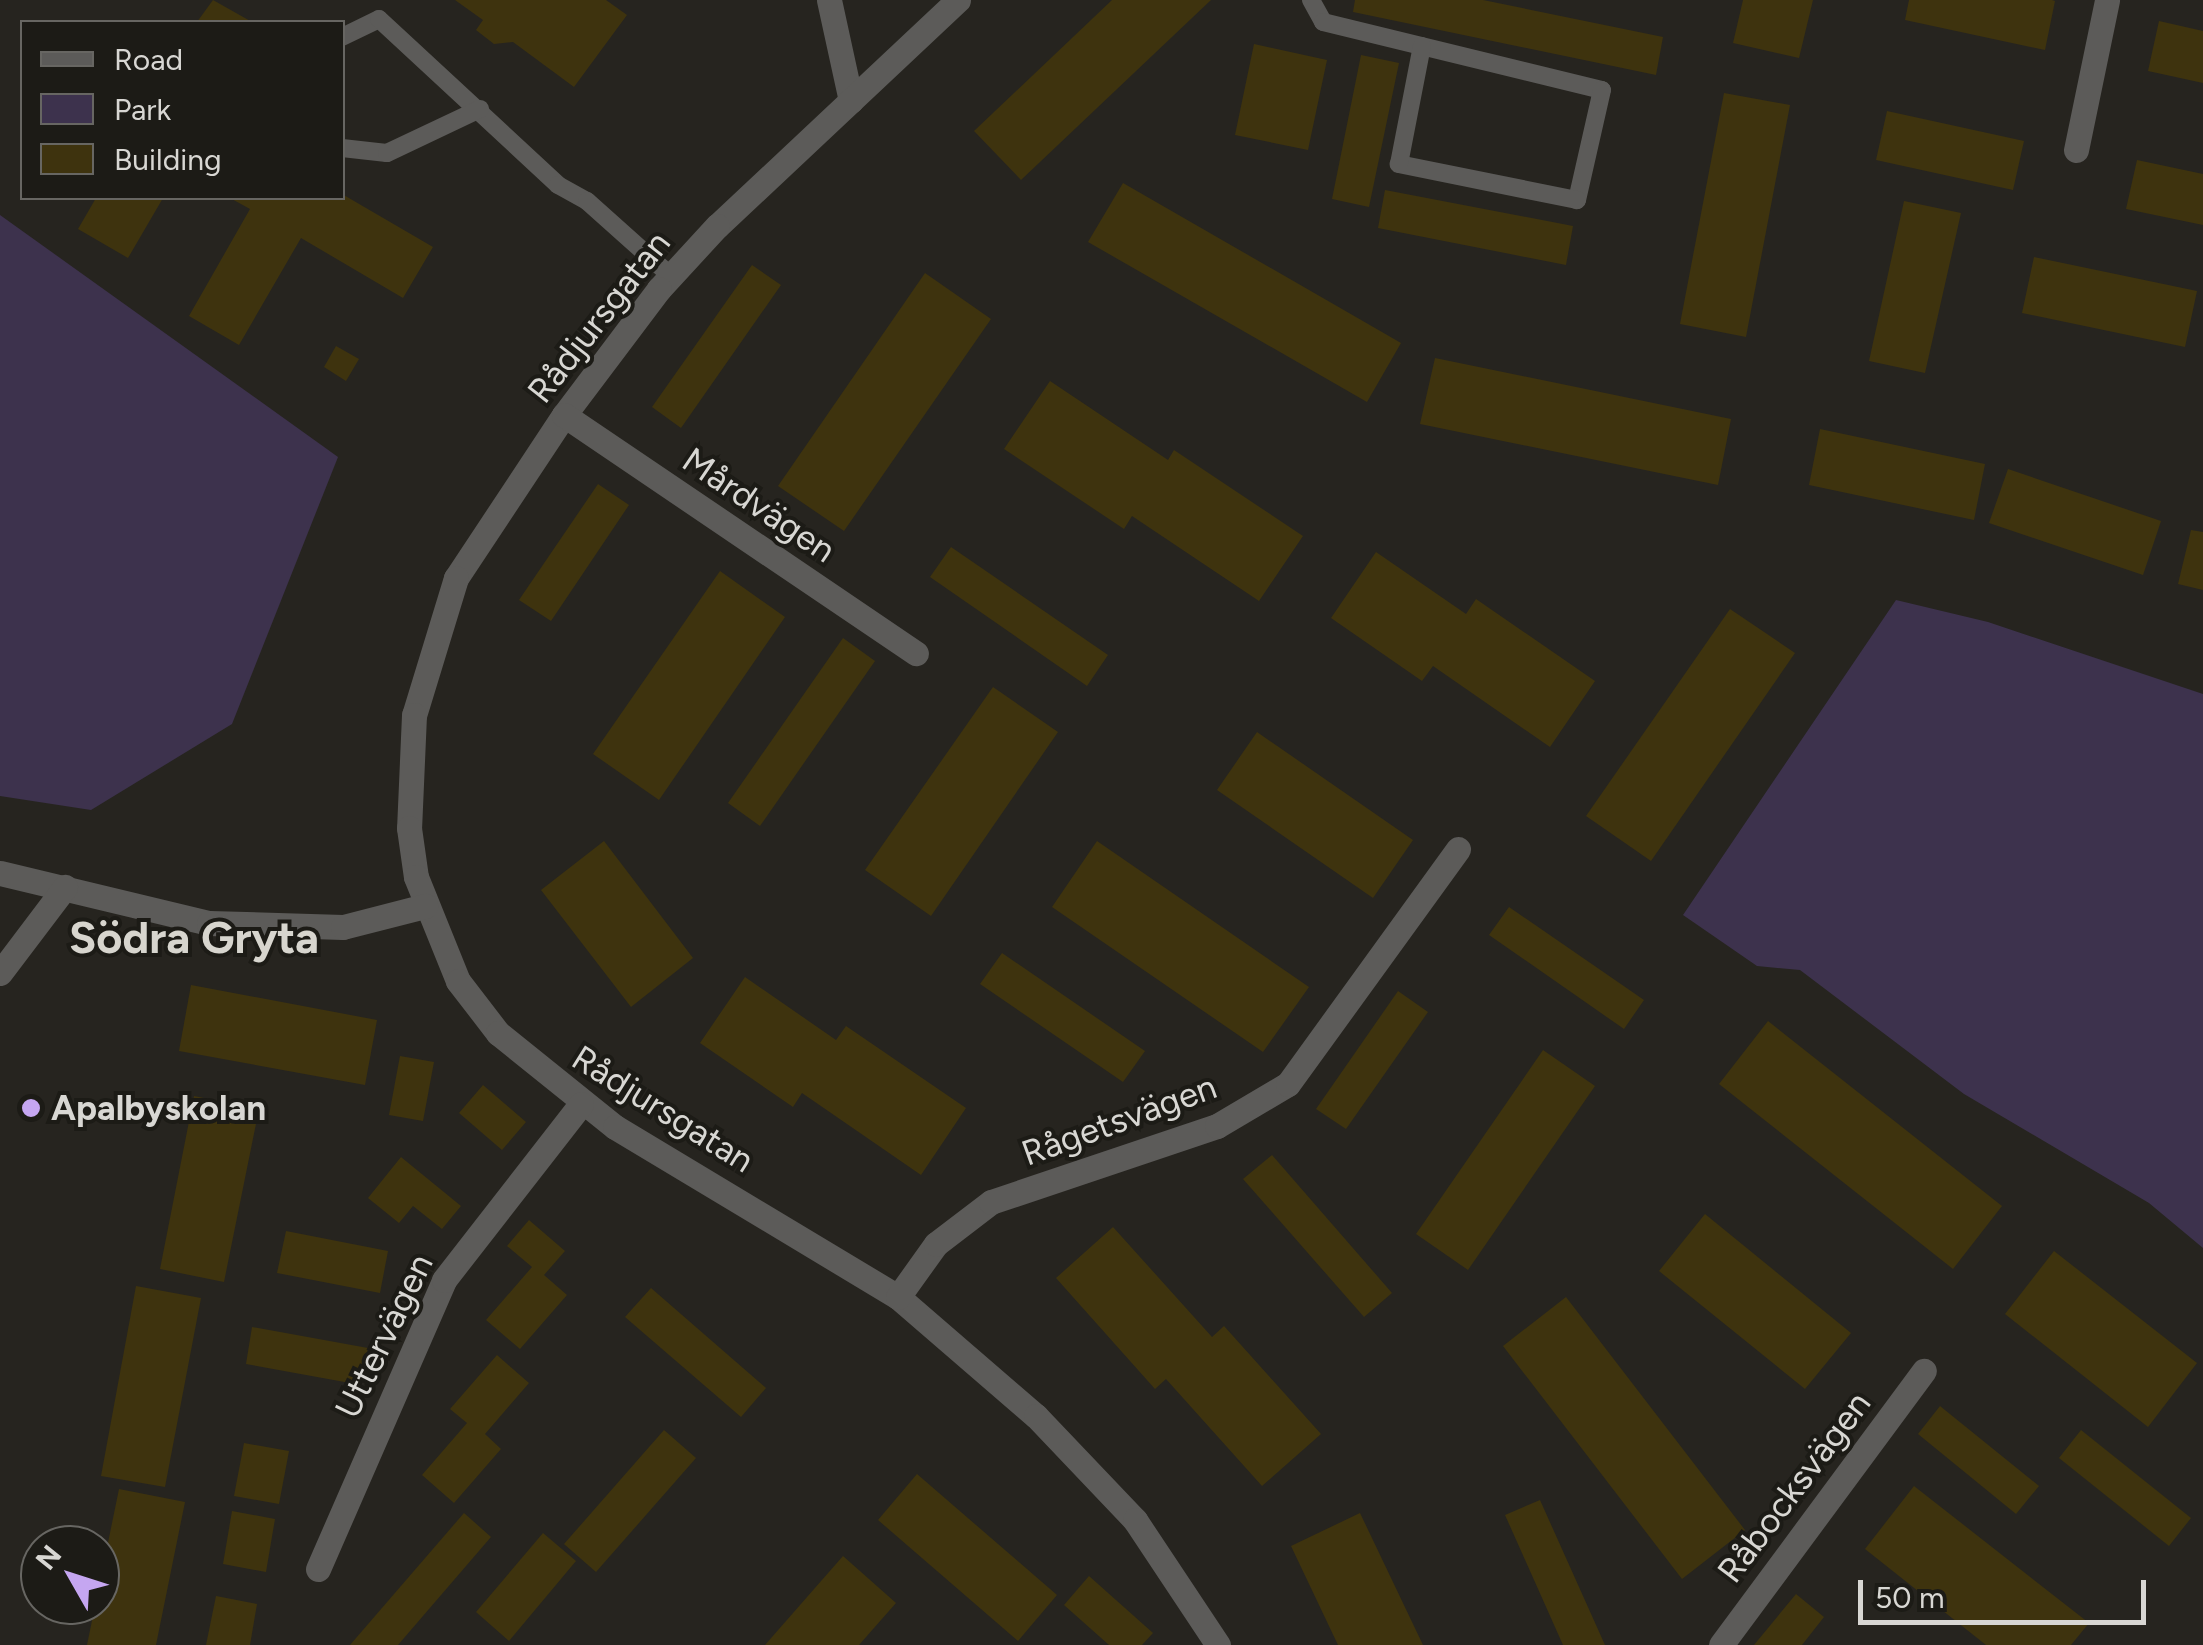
<!DOCTYPE html>
<meta charset="utf-8">
<style>
body{margin:0}
#map{position:relative;width:2203px;height:1645px;overflow:hidden;background:#26241f;font-family:Figtree,sans-serif}
div>[style]{position:absolute}
[style*='--x']{left:calc(var(--x)*1px);top:calc(var(--y)*1px);width:calc(var(--w)*1px);rotate:calc(var(--a)*1deg)}
.green>*{inset:0;background:#3d324d}
.building>*{inset:0;background:#3e330e}
.service>*{height:18px;margin:-9px;padding:0 9px;transform-origin:9px;border-radius:9px;background:#5c5b59}
.minor>*{height:25px;margin:-12.5px;padding:0 12.5px;transform-origin:12.5px;border-radius:12.5px;background:#5c5b59}
.dots>*{width:28px;height:28px;translate:-50% -50%;box-sizing:border-box;border:5px solid #1c1b16;border-radius:50%}
span{translate:-50% -50%;white-space:nowrap;text-align:center;line-height:1.15;-webkit-text-stroke:8px #1c1b16;paint-order:stroke}
.street-label{font-size:35px;color:#d8d7d3}
.poi-label{font-size:35px;color:#d8d7d3;font-weight:700}
.left{translate:0 -50%;text-align:left}
.district-label{font-size:45px;color:#d7d5ce;font-weight:700}
.legend{position:absolute;left:20px;top:20px;width:325px;height:180px;box-sizing:border-box;background:#1c1b16;border:2px solid #676662;margin:0;padding:12px 18px;list-style:none;font-size:30px;color:#d8d7d3}
.legend li{display:flex;align-items:center;gap:20px;height:50px}
.legend b{width:50px;border:2px solid #676662}
.north{position:absolute;left:20px;top:1525px;width:100px;height:100px;box-sizing:border-box;background:#1c1b16;border:2px solid #676662;border-radius:50%;rotate:309deg;font-size:28px;font-weight:700;line-height:40px;text-align:center;color:#d8d7d3}
.north::after{content:'';display:block;margin:auto;width:35px;height:45px;background:#c5a6f1;clip-path:polygon(50% 0,100% 100%,50% 72%,0 100%)}
.scale{position:absolute;left:1858px;top:1580px;width:288px;height:45px;box-sizing:border-box;border:5px solid #d8d7d3;border-top:0;padding-left:12px;font-size:30px;line-height:35px;white-space:nowrap;color:#d8d7d3;-webkit-text-stroke:8px #1c1b16;paint-order:stroke}
</style>
<div id="map">
<div class="green">
<i style="clip-path:polygon(0 215px,338px 457px,232px 724px,91px 810px,0 796px)"></i>
<i style="clip-path:polygon(1896px 600px,1988px 622px,2203px 694px,2203px 1248px,2149px 1203px,1964px 1094px,1800px 970px,1757px 966px,1683px 915px)"></i>
</div>
<div class="building">
<i style="clip-path:polygon(213px 0,252px 22px,197px 22px)"></i>
<i style="clip-path:polygon(455px 0,606px 0,627px 15px,574px 87px,513px 42px,494px 44px,476px 30px,483px 20px)"></i>
<i style="clip-path:polygon(1112px 0,1211px 0,1021px 180px,974px 131px)"></i>
<i style="clip-path:polygon(1355px 0,1483px 0,1663px 37px,1656px 75px,1353px 12px)"></i>
<i style="clip-path:polygon(1743px 0,1813px 0,1799px 58px,1733px 43px)"></i>
<i style="clip-path:polygon(1909px 0,2052px 0,2055px 1px,2045px 50px,1905px 20px)"></i>
<i style="clip-path:polygon(2159px 21px,2203px 31px,2203px 83px,2148px 71px)"></i>
<i style="clip-path:polygon(1254px 44px,1327px 60px,1308px 150px,1235px 135px)"></i>
<i style="clip-path:polygon(1361px 55px,1399px 63px,1369px 207px,1332px 199px)"></i>
<i style="clip-path:polygon(1724px 93px,1790px 105px,1746px 337px,1680px 324px)"></i>
<i style="clip-path:polygon(1887px 111px,2024px 141px,2013px 190px,1876px 160px)"></i>
<i style="clip-path:polygon(2137px 160px,2203px 174px,2203px 225px,2126px 209px)"></i>
<i style="clip-path:polygon(1123px 183px,1401px 343px,1367px 402px,1088px 242px)"></i>
<i style="clip-path:polygon(1385px 190px,1573px 226px,1566px 265px,1378px 228px)"></i>
<i style="clip-path:polygon(342px 194px,433px 247px,403px 298px,301px 238px,239px 345px,189px 316px,250px 209px,230px 198px)"></i>
<i style="clip-path:polygon(96px 198px,163px 198px,128px 258px,78px 229px)"></i>
<i style="clip-path:polygon(1904px 201px,1961px 213px,1925px 373px,1869px 361px)"></i>
<i style="clip-path:polygon(2034px 257px,2197px 291px,2185px 347px,2022px 313px)"></i>
<i style="clip-path:polygon(752px 265px,781px 285px,681px 428px,652px 407px)"></i>
<i style="clip-path:polygon(925px 273px,991px 319px,844px 531px,778px 486px)"></i>
<i style="clip-path:polygon(336px 346px,359px 359px,346px 381px,324px 367px)"></i>
<i style="clip-path:polygon(1435px 358px,1731px 419px,1718px 485px,1420px 424px)"></i>
<i style="clip-path:polygon(1050px 381px,1168px 460px,1174px 450px,1303px 536px,1259px 601px,1132px 516px,1124px 529px,1004px 449px)"></i>
<i style="clip-path:polygon(1820px 429px,1985px 464px,1974px 520px,1809px 485px)"></i>
<i style="clip-path:polygon(2008px 469px,2161px 521px,2143px 575px,1989px 523px)"></i>
<i style="clip-path:polygon(598px 484px,629px 505px,551px 621px,519px 600px)"></i>
<i style="clip-path:polygon(2191px 530px,2203px 532px,2203px 590px,2178px 584px)"></i>
<i style="clip-path:polygon(951px 547px,1108px 655px,1087px 686px,930px 577px)"></i>
<i style="clip-path:polygon(1376px 552px,1466px 614px,1476px 599px,1595px 681px,1550px 747px,1433px 666px,1422px 681px,1331px 618px)"></i>
<i style="clip-path:polygon(720px 571px,785px 617px,659px 800px,593px 754px)"></i>
<i style="clip-path:polygon(1730px 609px,1795px 653px,1651px 861px,1586px 816px)"></i>
<i style="clip-path:polygon(843px 638px,875px 661px,760px 826px,728px 803px)"></i>
<i style="clip-path:polygon(993px 687px,1058px 732px,931px 916px,865px 870px)"></i>
<i style="clip-path:polygon(1257px 732px,1413px 840px,1373px 898px,1217px 790px)"></i>
<i style="clip-path:polygon(604px 841px,693px 958px,631px 1007px,541px 890px)"></i>
<i style="clip-path:polygon(1097px 841px,1309px 987px,1263px 1052px,1052px 907px)"></i>
<i style="clip-path:polygon(1509px 907px,1644px 1000px,1624px 1029px,1489px 935px)"></i>
<i style="clip-path:polygon(1002px 953px,1145px 1051px,1123px 1082px,980px 984px)"></i>
<i style="clip-path:polygon(745px 977px,836px 1040px,846px 1026px,966px 1108px,921px 1175px,802px 1093px,793px 1107px,700px 1043px)"></i>
<i style="clip-path:polygon(191px 985px,377px 1020px,365px 1085px,179px 1051px)"></i>
<i style="clip-path:polygon(1398px 991px,1428px 1012px,1346px 1129px,1316px 1109px)"></i>
<i style="clip-path:polygon(1768px 1021px,2002px 1206px,1953px 1269px,1719px 1084px)"></i>
<i style="clip-path:polygon(1543px 1050px,1595px 1086px,1468px 1270px,1416px 1234px)"></i>
<i style="clip-path:polygon(400px 1056px,434px 1062px,423px 1121px,389px 1115px)"></i>
<i style="clip-path:polygon(483px 1085px,526px 1122px,502px 1150px,459px 1113px)"></i>
<i style="clip-path:polygon(194px 1096px,259px 1109px,224px 1282px,160px 1269px)"></i>
<i style="clip-path:polygon(1272px 1155px,1392px 1293px,1364px 1317px,1243px 1179px)"></i>
<i style="clip-path:polygon(401px 1157px,461px 1206px,442px 1229px,413px 1206px,399px 1223px,368px 1198px)"></i>
<i style="clip-path:polygon(1705px 1214px,1851px 1333px,1805px 1389px,1659px 1271px)"></i>
<i style="clip-path:polygon(529px 1220px,565px 1251px,544px 1275px,567px 1295px,520px 1349px,486px 1320px,532px 1267px,507px 1246px)"></i>
<i style="clip-path:polygon(1113px 1227px,1212px 1337px,1224px 1326px,1321px 1434px,1262px 1486px,1166px 1379px,1155px 1389px,1056px 1278px)"></i>
<i style="clip-path:polygon(286px 1231px,388px 1251px,380px 1293px,277px 1273px)"></i>
<i style="clip-path:polygon(2054px 1251px,2197px 1363px,2148px 1427px,2005px 1314px)"></i>
<i style="clip-path:polygon(136px 1286px,201px 1298px,165px 1487px,101px 1476px)"></i>
<i style="clip-path:polygon(651px 1288px,766px 1388px,741px 1417px,625px 1317px)"></i>
<i style="clip-path:polygon(1566px 1297px,1745px 1530px,1682px 1579px,1503px 1346px)"></i>
<i style="clip-path:polygon(252px 1327px,368px 1348px,361px 1385px,246px 1364px)"></i>
<i style="clip-path:polygon(497px 1355px,529px 1383px,485px 1434px,501px 1449px,454px 1503px,422px 1475px,467px 1423px,450px 1409px)"></i>
<i style="clip-path:polygon(1940px 1406px,2039px 1486px,2016px 1514px,1918px 1434px)"></i>
<i style="clip-path:polygon(664px 1430px,696px 1458px,596px 1572px,564px 1544px)"></i>
<i style="clip-path:polygon(2081px 1430px,2191px 1518px,2169px 1546px,2059px 1458px)"></i>
<i style="clip-path:polygon(244px 1443px,289px 1451px,279px 1504px,234px 1496px)"></i>
<i style="clip-path:polygon(917px 1474px,1057px 1595px,1018px 1641px,878px 1520px)"></i>
<i style="clip-path:polygon(1914px 1486px,2089px 1623px,2071px 1645px,1986px 1645px,1865px 1549px)"></i>
<i style="clip-path:polygon(119px 1489px,185px 1502px,156px 1645px,87px 1645px)"></i>
<i style="clip-path:polygon(1540px 1500px,1605px 1645px,1563px 1645px,1505px 1515px)"></i>
<i style="clip-path:polygon(232px 1511px,275px 1519px,266px 1572px,223px 1564px)"></i>
<i style="clip-path:polygon(464px 1513px,491px 1537px,398px 1645px,350px 1645px)"></i>
<i style="clip-path:polygon(1360px 1513px,1423px 1645px,1338px 1645px,1291px 1546px)"></i>
<i style="clip-path:polygon(543px 1533px,576px 1561px,509px 1641px,476px 1612px)"></i>
<i style="clip-path:polygon(843px 1556px,896px 1603px,859px 1645px,765px 1645px)"></i>
<i style="clip-path:polygon(1089px 1576px,1153px 1633px,1142px 1645px,1109px 1645px,1064px 1605px)"></i>
<i style="clip-path:polygon(1796px 1594px,1824px 1617px,1802px 1645px,1754px 1645px)"></i>
<i style="clip-path:polygon(216px 1596px,257px 1604px,250px 1645px,206px 1645px)"></i>
</div>
<div class="service">
<i style="--x:1311;--y:0;--w:25;--a:61"></i>
<i style="--x:1323;--y:22;--w:287;--a:13.7"></i>
<i style="--x:1602;--y:90;--w:113;--a:102.8"></i>
<i style="--x:1577;--y:200;--w:182;--a:-168.6"></i>
<i style="--x:1399;--y:164;--w:120;--a:-79"></i>
<i style="--x:342;--y:37;--w:41;--a:-25.9"></i>
<i style="--x:379;--y:19;--w:244;--a:42.8"></i>
<i style="--x:558;--y:185;--w:33;--a:29"></i>
<i style="--x:587;--y:201;--w:113;--a:41.8"></i>
<i style="--x:342;--y:148;--w:45;--a:6.3"></i>
<i style="--x:387;--y:153;--w:103;--a:-25.3"></i>
</div>
<div class="minor">
<i style="--x:829;--y:0;--w:103;--a:77.7"></i>
<i style="--x:958;--y:0;--w:330;--a:136.8"></i>
<i style="--x:717;--y:226;--w:86;--a:132.6"></i>
<i style="--x:659;--y:289;--w:158;--a:127"></i>
<i style="--x:564;--y:415;--w:196;--a:123.5"></i>
<i style="--x:456;--y:578;--w:143;--a:107"></i>
<i style="--x:414;--y:715;--w:113;--a:92.5"></i>
<i style="--x:409;--y:828;--w:49;--a:81.9"></i>
<i style="--x:416;--y:877;--w:112;--a:68"></i>
<i style="--x:458;--y:981;--w:66;--a:52.4"></i>
<i style="--x:498;--y:1033;--w:150;--a:38.8"></i>
<i style="--x:615;--y:1127;--w:330;--a:31"></i>
<i style="--x:898;--y:1297;--w:182;--a:40.8"></i>
<i style="--x:1036;--y:1416;--w:144;--a:46.4"></i>
<i style="--x:1135;--y:1520;--w:150;--a:56.4"></i>
<i style="--x:2076;--y:150;--w:153;--a:-78.3"></i>
<i style="--x:564;--y:415;--w:425;--a:34.1"></i>
<i style="--x:0;--y:873;--w:215;--a:13.5"></i>
<i style="--x:209;--y:923;--w:134;--a:1.7"></i>
<i style="--x:343;--y:927;--w:85;--a:-14.4"></i>
<i style="--x:0;--y:973;--w:108;--a:-52.9"></i>
<i style="--x:898;--y:1297;--w:65;--a:-54.4"></i>
<i style="--x:936;--y:1244;--w:69;--a:-37.4"></i>
<i style="--x:991;--y:1202;--w:238;--a:-18.6"></i>
<i style="--x:1217;--y:1126;--w:82;--a:-30.6"></i>
<i style="--x:1288;--y:1084;--w:290;--a:-54.1"></i>
<i style="--x:318;--y:1569;--w:315;--a:-66.4"></i>
<i style="--x:444;--y:1280;--w:223;--a:-52.1"></i>
<i style="--x:1721;--y:1645;--w:341;--a:-53.5"></i>
</div>
<div class="dots">
<i style="left:31px;top:1108px;background:#c5a6f1"></i>
</div>
<div class="street-label">
<span style="left:599px;top:317px;rotate:-52deg">Rådjursgatan</span>
<span style="left:759px;top:505px;rotate:34deg">Mårdvägen</span>
<span style="left:663px;top:1109px;rotate:32deg">Rådjursgatan</span>
<span style="left:1119px;top:1120px;rotate:-20deg">Rågetsvägen</span>
<span style="left:384px;top:1336px;rotate:-64deg">Uttervägen</span>
<span style="left:1794px;top:1487px;rotate:-53deg">Råbocksvägen</span>
</div>
<div class="poi-label">
<span class="left" style="left:51px;top:1108px">Apalbyskolan</span>
</div>
<div class="district-label">
<span style="left:194px;top:938px">Södra Gryta</span>
</div>
<ul class="legend">
<li><b style="height:12px;background:#5c5b59"></b>Road</li>
<li><b style="height:28px;background:#3d324d"></b>Park</li>
<li><b style="height:28px;background:#3e330e"></b>Building</li>
</ul>
<div class="north">N</div>
<div class="scale">50 m</div>
</div>
